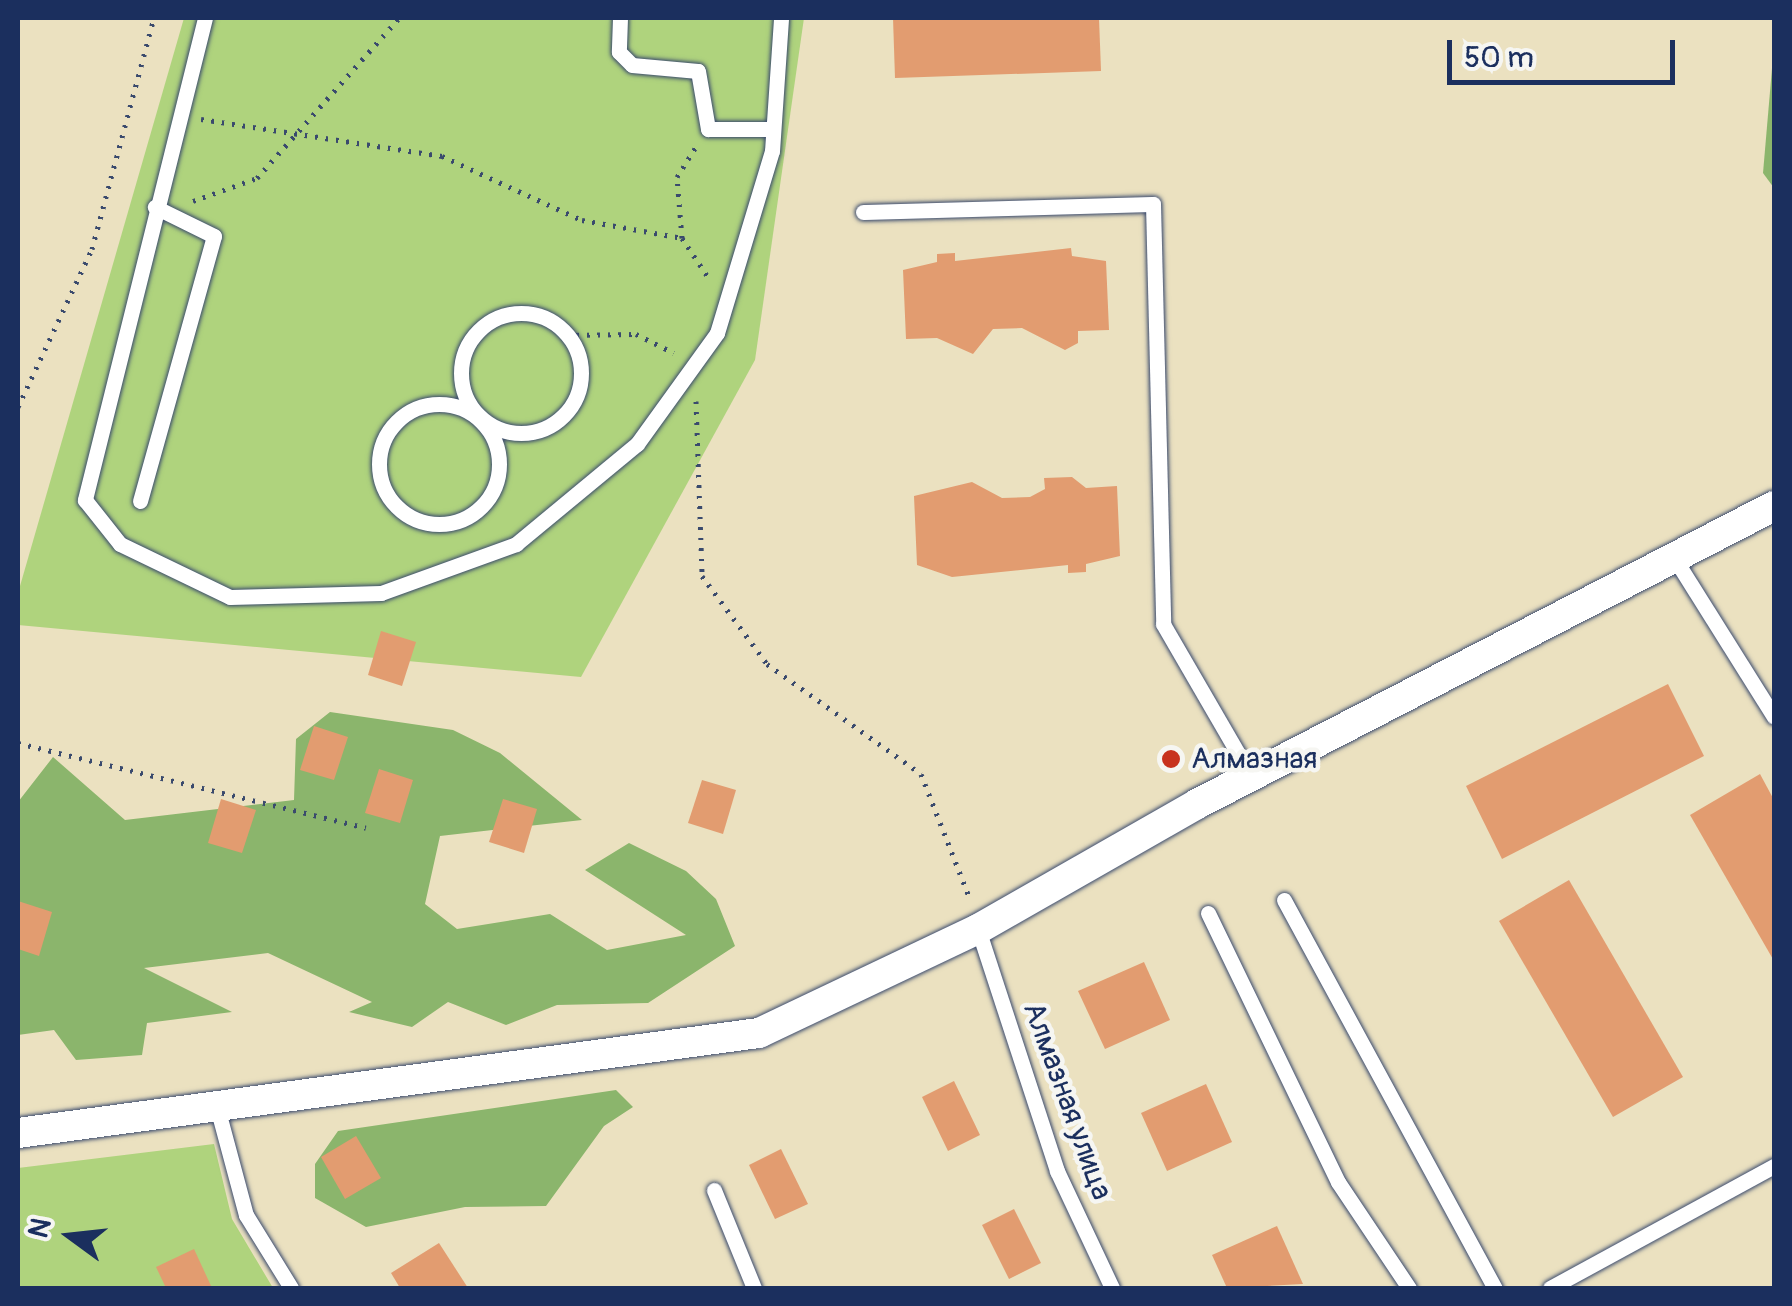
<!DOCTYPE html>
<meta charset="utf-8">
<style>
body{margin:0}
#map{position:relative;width:1792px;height:1306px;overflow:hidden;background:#ebe1c0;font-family:Pangolin,sans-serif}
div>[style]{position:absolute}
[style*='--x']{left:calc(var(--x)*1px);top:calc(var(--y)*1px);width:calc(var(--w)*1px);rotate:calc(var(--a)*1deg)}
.green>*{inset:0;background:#afd37d}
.forest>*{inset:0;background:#8bb56c}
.building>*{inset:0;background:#e29c70}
.path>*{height:5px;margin-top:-2.5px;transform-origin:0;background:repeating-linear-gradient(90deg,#3a4a6d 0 2.5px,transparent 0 10.5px)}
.roads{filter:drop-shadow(0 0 2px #3a4a6d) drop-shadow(0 0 2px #3a4a6d)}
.lane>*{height:15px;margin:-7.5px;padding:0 7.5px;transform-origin:7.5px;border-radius:7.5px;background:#fff}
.lane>.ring{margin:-7.5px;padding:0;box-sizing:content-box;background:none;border:15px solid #fff;border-radius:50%}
.street>*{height:30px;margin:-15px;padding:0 15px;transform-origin:15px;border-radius:15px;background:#fff}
.dots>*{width:28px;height:28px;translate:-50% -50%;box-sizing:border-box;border:5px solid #f6f6f2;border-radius:50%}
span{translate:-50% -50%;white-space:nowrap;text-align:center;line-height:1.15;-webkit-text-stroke:9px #f6f6f2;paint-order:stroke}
.poi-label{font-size:30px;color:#1b2f5e}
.left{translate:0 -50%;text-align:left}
.street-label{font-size:30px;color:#1b2f5e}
.frame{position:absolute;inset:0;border:20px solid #1b2f5e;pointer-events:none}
.north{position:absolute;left:20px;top:1186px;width:100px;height:100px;-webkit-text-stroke:8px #f6f6f2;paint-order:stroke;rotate:285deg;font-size:28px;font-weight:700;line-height:40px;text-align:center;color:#1b2f5e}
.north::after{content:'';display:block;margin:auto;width:35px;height:45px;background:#1b2f5e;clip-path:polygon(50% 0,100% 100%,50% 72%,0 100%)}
.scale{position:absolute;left:1447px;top:40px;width:228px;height:45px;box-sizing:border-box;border:5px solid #1b2f5e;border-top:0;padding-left:12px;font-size:30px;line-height:35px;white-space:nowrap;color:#1b2f5e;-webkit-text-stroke:8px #f6f6f2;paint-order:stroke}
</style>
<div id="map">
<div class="green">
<i style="clip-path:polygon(184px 18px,804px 18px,755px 360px,581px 677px,18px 625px,18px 593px)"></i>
<i style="clip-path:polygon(214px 1144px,232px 1219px,273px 1288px,18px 1288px,18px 1168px)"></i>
</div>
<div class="forest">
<i style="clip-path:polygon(1774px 45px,1774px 188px,1763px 173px)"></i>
<i style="clip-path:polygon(330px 712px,453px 730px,500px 753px,582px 820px,440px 836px,425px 904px,457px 929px,550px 914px,607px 950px,686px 935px,585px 870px,629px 843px,686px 871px,716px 899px,735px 946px,648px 1003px,557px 1005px,506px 1025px,448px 1002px,412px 1027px,349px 1012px,372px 1002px,268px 953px,144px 968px,232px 1012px,147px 1023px,142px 1055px,76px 1060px,54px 1030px,18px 1035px,18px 802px,53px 757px,125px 820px,294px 800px,296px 739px)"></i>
<i style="clip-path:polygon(616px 1090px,633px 1107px,604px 1126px,546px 1206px,465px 1207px,366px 1227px,315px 1198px,315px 1164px,338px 1131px)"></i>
</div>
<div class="building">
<i style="clip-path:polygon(893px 18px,1099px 18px,1101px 71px,895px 78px)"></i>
<i style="clip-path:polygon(1071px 248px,1072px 256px,1106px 261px,1109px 330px,1078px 331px,1078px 343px,1065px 350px,1022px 328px,993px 329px,973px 354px,937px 338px,906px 339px,903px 270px,937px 262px,937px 254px,955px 253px,955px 261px)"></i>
<i style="clip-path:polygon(1072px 477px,1086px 488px,1117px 486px,1120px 556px,1086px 564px,1086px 572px,1068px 573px,1068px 565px,952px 577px,917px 565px,914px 496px,972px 482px,1002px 498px,1030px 497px,1045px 489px,1044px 478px)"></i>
<i style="clip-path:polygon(381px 631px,416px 642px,402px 686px,368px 675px)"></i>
<i style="clip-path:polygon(1668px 684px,1704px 756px,1502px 859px,1466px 786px)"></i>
<i style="clip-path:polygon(314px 726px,348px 737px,334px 780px,300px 770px)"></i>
<i style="clip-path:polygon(379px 769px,413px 780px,400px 823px,365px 813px)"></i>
<i style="clip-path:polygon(1760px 774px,1774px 800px,1774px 961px,1690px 815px)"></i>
<i style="clip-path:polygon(702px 780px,736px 790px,723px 834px,688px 823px)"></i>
<i style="clip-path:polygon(221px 799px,256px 810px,242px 853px,208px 843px)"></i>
<i style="clip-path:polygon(503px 799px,537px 809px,524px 853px,489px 842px)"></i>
<i style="clip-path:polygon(1569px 880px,1683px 1077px,1613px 1117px,1499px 921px)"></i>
<i style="clip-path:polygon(18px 901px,52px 912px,39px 956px,18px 949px)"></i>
<i style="clip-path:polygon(1144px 962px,1170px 1020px,1105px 1049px,1078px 991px)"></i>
<i style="clip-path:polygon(954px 1081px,980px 1135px,948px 1151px,922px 1097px)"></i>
<i style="clip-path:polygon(1206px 1084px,1232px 1142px,1167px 1171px,1141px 1113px)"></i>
<i style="clip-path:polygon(356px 1136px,381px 1178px,345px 1199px,321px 1157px)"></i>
<i style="clip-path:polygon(781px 1149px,808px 1204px,775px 1219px,749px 1165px)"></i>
<i style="clip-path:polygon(1014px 1209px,1041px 1263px,1009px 1279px,982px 1225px)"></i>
<i style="clip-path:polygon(1277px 1226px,1303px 1284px,1227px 1288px,1212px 1255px)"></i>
<i style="clip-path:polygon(439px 1243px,468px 1288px,400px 1288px,391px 1273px)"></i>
<i style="clip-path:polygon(194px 1249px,212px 1288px,166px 1288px,156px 1267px)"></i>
</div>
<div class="path">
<i style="--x:201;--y:119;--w:244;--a:8.7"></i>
<i style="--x:442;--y:156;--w:154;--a:24.6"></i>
<i style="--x:582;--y:220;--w:102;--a:10.2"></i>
<i style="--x:682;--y:238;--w:50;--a:56.3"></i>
<i style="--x:193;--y:201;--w:68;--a:-19.8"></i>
<i style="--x:257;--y:178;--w:214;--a:-48.4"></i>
<i style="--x:682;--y:238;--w:61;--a:-94.7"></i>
<i style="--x:677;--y:177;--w:36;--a:-58"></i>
<i style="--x:566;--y:335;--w:70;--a:-0.8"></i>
<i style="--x:636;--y:334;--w:42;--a:26.6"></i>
<i style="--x:696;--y:401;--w:175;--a:88"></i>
<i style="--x:702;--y:576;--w:109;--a:53.5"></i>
<i style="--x:767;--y:664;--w:189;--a:35.5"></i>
<i style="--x:921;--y:774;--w:134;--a:68.6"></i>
<i style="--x:18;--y:407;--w:174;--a:-64.9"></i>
<i style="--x:92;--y:249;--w:239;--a:-75"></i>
<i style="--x:18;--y:743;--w:358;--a:13.7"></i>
</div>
<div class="roads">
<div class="lane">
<i style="--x:205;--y:18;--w:497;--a:104"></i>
<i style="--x:85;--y:500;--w:56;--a:51.5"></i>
<i style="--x:120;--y:544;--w:122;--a:25.7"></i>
<i style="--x:230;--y:597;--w:151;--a:-1.5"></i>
<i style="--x:381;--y:593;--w:144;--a:-19.9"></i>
<i style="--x:516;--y:544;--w:157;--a:-39.6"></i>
<i style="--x:637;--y:444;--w:137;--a:-54.2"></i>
<i style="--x:717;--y:333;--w:190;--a:-73.2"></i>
<i style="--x:772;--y:151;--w:133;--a:-86.1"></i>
<i style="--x:620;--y:18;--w:34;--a:92"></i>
<i style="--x:619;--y:52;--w:18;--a:45"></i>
<i style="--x:632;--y:65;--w:66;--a:5.2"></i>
<i style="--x:698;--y:71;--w:59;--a:80.2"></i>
<i style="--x:708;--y:129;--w:65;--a:0"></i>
<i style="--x:863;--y:212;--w:290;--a:-1.6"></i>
<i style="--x:1153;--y:204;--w:420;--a:88.6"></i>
<i style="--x:1163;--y:624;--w:176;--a:59.9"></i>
<i class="ring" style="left:461px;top:313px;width:105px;height:105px"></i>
<i class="ring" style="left:379px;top:404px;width:105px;height:105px"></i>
<i style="--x:140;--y:501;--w:275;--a:-74.4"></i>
<i style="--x:214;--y:236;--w:66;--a:-153.8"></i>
<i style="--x:1675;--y:559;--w:186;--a:57.9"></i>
<i style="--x:1284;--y:900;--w:442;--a:61.5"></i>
<i style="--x:1208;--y:913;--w:299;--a:64.2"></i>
<i style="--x:1338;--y:1182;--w:128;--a:56.2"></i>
<i style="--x:978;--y:929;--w:255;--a:71.9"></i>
<i style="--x:1057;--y:1171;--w:129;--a:64.8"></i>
<i style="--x:217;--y:1107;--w:112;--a:75"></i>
<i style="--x:246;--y:1215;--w:86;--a:58.3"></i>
<i style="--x:714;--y:1190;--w:106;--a:67.8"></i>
<i style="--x:1550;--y:1288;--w:255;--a:-28.6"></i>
</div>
<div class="street">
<i style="--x:18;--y:1133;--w:748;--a:-7.69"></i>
<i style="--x:759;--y:1033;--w:242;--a:-25.4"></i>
<i style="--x:978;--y:929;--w:252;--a:-29.7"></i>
<i style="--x:1197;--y:804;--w:649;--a:-27.31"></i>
</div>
</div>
<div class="dots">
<i style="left:1171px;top:759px;background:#c8321e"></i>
</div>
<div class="poi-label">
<span class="left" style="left:1191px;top:759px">Алмазная</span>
</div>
<div class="street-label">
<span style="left:1067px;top:1101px;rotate:70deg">Алмазная улица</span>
</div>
<div class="frame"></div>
<div class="north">N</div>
<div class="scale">50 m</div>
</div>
